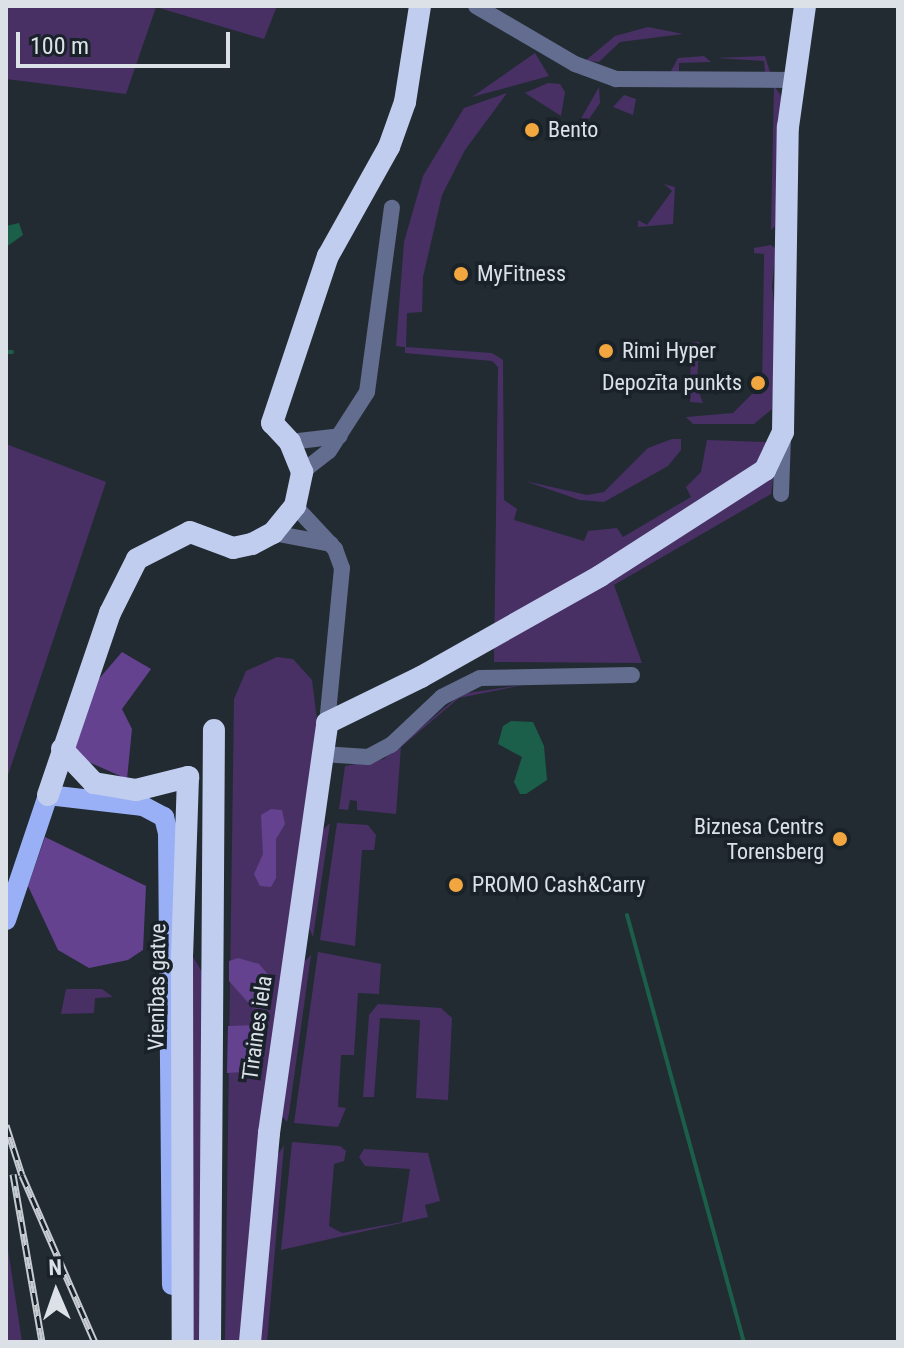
<!DOCTYPE html>
<meta charset="utf-8">
<style>
body{margin:0}
#map{position:relative;width:904px;height:1348px;overflow:hidden;background:#222b32;font-family:"Roboto Condensed",sans-serif}
div>[style]{position:absolute}
[style*='--x']{left:calc(var(--x)*1px);top:calc(var(--y)*1px);width:calc(var(--w)*1px);rotate:calc(var(--a)*1deg)}
.green>*{inset:0;background:#483065}
.forest>*{inset:0;background:#65428f}
.water>*{inset:0;background:#1b5f4b}
.stream>*{height:4px;margin:-2px;padding:0 2px;transform-origin:2px;border-radius:2px;background:#1b5f4b}
.minor>*{height:16px;margin:-8px;padding:0 8px;transform-origin:8px;border-radius:8px;background:#626d8f}
.major>*{height:20px;margin:-10px;padding:0 10px;transform-origin:10px;border-radius:10px;background:#99b0f6}
.highway>*{height:22px;margin:-11px;padding:0 11px;transform-origin:11px;border-radius:11px;background:#c1cdef}
.rail>*{height:7px;margin-top:-3.5px;transform-origin:0;background:repeating-linear-gradient(90deg,#182228 0 12px,#c6ccd1 0 24px);box-sizing:border-box;border-block:2px solid #c6ccd1}
.dots>*{width:22px;height:22px;translate:-50% -50%;box-sizing:border-box;border:4px solid #182228;border-radius:50%}
span{translate:-50% -50%;white-space:nowrap;text-align:center;line-height:1.15;-webkit-text-stroke:7px #182228;paint-order:stroke}
.poi-label{font-size:22px;color:#dbe1e6}
.left{translate:0 -50%;text-align:left}
.right{translate:-100% -50%;text-align:right}
.street-label{font-size:22px;color:#dbe1e6}
.frame{position:absolute;inset:0;border:8px solid #dbe1e6;pointer-events:none}
.north{position:absolute;left:16px;top:1252px;width:80px;height:80px;-webkit-text-stroke:6px #182228;paint-order:stroke;rotate:358deg;font-size:22px;font-weight:700;line-height:32px;text-align:center;color:#dbe1e6}
.north::after{content:'';display:block;margin:auto;width:28px;height:36px;background:#dbe1e6;clip-path:polygon(50% 0,100% 100%,50% 72%,0 100%)}
.scale{position:absolute;left:16px;top:32px;width:214px;height:36px;box-sizing:border-box;border:4px solid #dbe1e6;border-top:0;padding-left:10px;font-size:24px;line-height:28px;white-space:nowrap;color:#dbe1e6;-webkit-text-stroke:6px #182228;paint-order:stroke}
</style>
<div id="map">
<div class="green">
<i style="clip-path:polygon(6px 6px,277px 6px,264px 39px,156px 7px,126px 94px,6px 79px)"></i>
<i style="clip-path:polygon(648px 27px,683px 34px,620px 42px,599px 62px,585px 61px,615px 36px)"></i>
<i style="clip-path:polygon(535px 53px,549px 76px,472px 97px)"></i>
<i style="clip-path:polygon(704px 56px,711px 62px,679px 63px,679px 73px,670px 73px,678px 58px)"></i>
<i style="clip-path:polygon(765px 56px,770px 72px,765px 72px,764px 61px,716px 58px)"></i>
<i style="clip-path:polygon(548px 83px,560px 84px,565px 92px,561px 116px,525px 93px)"></i>
<i style="clip-path:polygon(774px 86px,782px 97px,775px 226px,771px 230px)"></i>
<i style="clip-path:polygon(599px 87px,600px 103px,582px 129px,574px 131px)"></i>
<i style="clip-path:polygon(507px 93px,465px 150px,442px 195px,423px 277px,422px 312px,407px 313px,406px 347px,492px 353px,503px 360px,504px 500px,517px 509px,514px 520px,584px 541px,588px 531px,617px 528px,623px 537px,691px 497px,686px 487px,701px 472px,707px 440px,767px 442px,776px 456px,771px 494px,614px 585px,642px 663px,494px 662px,498px 367px,492px 361px,405px 353px,405px 347px,396px 346px,404px 242px,423px 176px,464px 108px)"></i>
<i style="clip-path:polygon(624px 95px,636px 99px,633px 115px,613px 107px)"></i>
<i style="clip-path:polygon(664px 184px,675px 187px,673px 224px,638px 227px,638px 220px,647px 225px,672px 191px)"></i>
<i style="clip-path:polygon(771px 245px,776px 249px,772px 286px,777px 328px,772px 409px,754px 424px,693px 424px,686px 417px,733px 413px,752px 394px,762px 394px,764px 254px,754px 253px,754px 248px)"></i>
<i style="clip-path:polygon(691px 342px,699px 342px,697px 387px,703px 403px,690px 402px)"></i>
<i style="clip-path:polygon(672px 439px,681px 439px,681px 450px,668px 466px,604px 502px,580px 500px,525px 481px,587px 495px,604px 492px,648px 448px)"></i>
<i style="clip-path:polygon(6px 444px,106px 482px,6px 781px)"></i>
<i style="clip-path:polygon(277px 657px,293px 659px,312px 680px,317px 720px,264px 1098px,243px 1342px,225px 1342px,234px 699px,246px 671px)"></i>
<i style="clip-path:polygon(528px 684px,459px 698px,401px 747px,396px 814px,357px 810px,357px 801px,350px 800px,348px 810px,339px 809px,345px 766px,384px 759px,461px 694px)"></i>
<i style="clip-path:polygon(330px 823px,313px 937px,309px 928px,322px 831px)"></i>
<i style="clip-path:polygon(337px 823px,368px 825px,376px 835px,374px 850px,362px 850px,355px 946px,320px 940px)"></i>
<i style="clip-path:polygon(318px 952px,381px 964px,379px 994px,358px 993px,354px 1055px,341px 1055px,338px 1107px,346px 1108px,338px 1127px,294px 1123px)"></i>
<i style="clip-path:polygon(192px 955px,202px 972px,202px 1342px,190px 1342px)"></i>
<i style="clip-path:polygon(311px 955px,289px 1113px,287px 1122px,282px 1116px,303px 963px)"></i>
<i style="clip-path:polygon(66px 989px,102px 989px,113px 997px,95px 998px,94px 1013px,61px 1014px)"></i>
<i style="clip-path:polygon(378px 1004px,441px 1008px,452px 1018px,448px 1100px,416px 1098px,420px 1020px,380px 1018px,374px 1097px,363px 1097px,369px 1015px)"></i>
<i style="clip-path:polygon(292px 1142px,340px 1146px,346px 1151px,344px 1161px,334px 1164px,329px 1226px,342px 1233px,402px 1222px,410px 1169px,365px 1166px,359px 1157px,364px 1149px,428px 1153px,440px 1201px,425px 1205px,428px 1217px,281px 1250px)"></i>
<i style="clip-path:polygon(284px 1145px,267px 1342px,260px 1342px,276px 1158px)"></i>
<i style="clip-path:polygon(6px 1236px,22px 1342px,6px 1342px)"></i>
</div>
<div class="forest">
<i style="clip-path:polygon(122px 652px,151px 669px,122px 709px,132px 729px,127px 779px,73px 755px,98px 680px)"></i>
<i style="clip-path:polygon(271px 809px,282px 810px,285px 824px,276px 839px,276px 878px,271px 887px,260px 886px,254px 874px,263px 854px,261px 815px)"></i>
<i style="clip-path:polygon(45px 837px,146px 886px,143px 950px,128px 960px,89px 968px,58px 950px,28px 886px)"></i>
<i style="clip-path:polygon(238px 958px,259px 964px,271px 978px,266px 1010px,253px 1008px,229px 981px,229px 961px)"></i>
<i style="clip-path:polygon(257px 1025px,265px 1031px,266px 1044px,261px 1071px,227px 1073px,228px 1026px)"></i>
</div>
<div class="water">
<i style="clip-path:polygon(19px 223px,23px 235px,6px 247px,6px 226px)"></i>
<i style="clip-path:polygon(511px 721px,533px 722px,544px 746px,547px 780px,526px 794px,520px 794px,514px 782px,522px 757px,498px 744px,503px 726px)"></i>
</div>
<div class="stream">
<i style="--x:6;--y:352;--w:6;--a:0"></i>
<i style="--x:627;--y:915;--w:443;--a:74.7"></i>
</div>
<div class="minor">
<i style="--x:476;--y:6;--w:115;--a:30.4"></i>
<i style="--x:575;--y:64;--w:44;--a:20.1"></i>
<i style="--x:616;--y:79;--w:176;--a:0.3"></i>
<i style="--x:290;--y:442;--w:50;--a:-6.8"></i>
<i style="--x:302;--y:472;--w:34;--a:-38"></i>
<i style="--x:329;--y:451;--w:70;--a:-57.2"></i>
<i style="--x:367;--y:392;--w:186;--a:-82.3"></i>
<i style="--x:781;--y:494;--w:57;--a:-88"></i>
<i style="--x:295;--y:506;--w:59;--a:47.1"></i>
<i style="--x:335;--y:549;--w:20;--a:70"></i>
<i style="--x:342;--y:568;--w:156;--a:95.5"></i>
<i style="--x:273;--y:533;--w:59;--a:10.7"></i>
<i style="--x:322;--y:754;--w:46;--a:3.7"></i>
<i style="--x:368;--y:757;--w:26;--a:-28"></i>
<i style="--x:391;--y:745;--w:70;--a:-43.3"></i>
<i style="--x:442;--y:697;--w:42;--a:-26.6"></i>
<i style="--x:480;--y:678;--w:152;--a:-1.1"></i>
</div>
<div class="major">
<i style="--x:6;--y:920;--w:132;--a:-71.4"></i>
<i style="--x:48;--y:795;--w:96;--a:6.6"></i>
<i style="--x:143;--y:806;--w:24;--a:28"></i>
<i style="--x:164;--y:817;--w:16;--a:76"></i>
<i style="--x:168;--y:833;--w:452;--a:89.5"></i>
</div>
<div class="highway">
<i style="--x:62;--y:749;--w:47;--a:46.7"></i>
<i style="--x:94;--y:783;--w:43;--a:9.5"></i>
<i style="--x:136;--y:790;--w:54;--a:-14"></i>
<i style="--x:188;--y:777;--w:177;--a:91.9"></i>
<i style="--x:182;--y:954;--w:388;--a:89.9"></i>
<i style="--x:48;--y:795;--w:192;--a:-71.2"></i>
<i style="--x:110;--y:613;--w:60;--a:-63.4"></i>
<i style="--x:137;--y:559;--w:59;--a:-27"></i>
<i style="--x:190;--y:532;--w:46;--a:20.4"></i>
<i style="--x:233;--y:548;--w:19;--a:-12"></i>
<i style="--x:252;--y:544;--w:24;--a:-28"></i>
<i style="--x:273;--y:533;--w:35;--a:-51"></i>
<i style="--x:295;--y:506;--w:35;--a:-78"></i>
<i style="--x:302;--y:472;--w:32;--a:-112"></i>
<i style="--x:290;--y:442;--w:26;--a:-133"></i>
<i style="--x:272;--y:423;--w:176;--a:-71.5"></i>
<i style="--x:328;--y:256;--w:125;--a:-60.8"></i>
<i style="--x:389;--y:147;--w:48;--a:-70.4"></i>
<i style="--x:405;--y:102;--w:97;--a:-81.1"></i>
<i style="--x:210;--y:1342;--w:612;--a:-89.63"></i>
<i style="--x:250;--y:1342;--w:210;--a:-84.8"></i>
<i style="--x:269;--y:1133;--w:414;--a:-81.9"></i>
<i style="--x:327;--y:723;--w:105;--a:-26.1"></i>
<i style="--x:421;--y:677;--w:206;--a:-29.4"></i>
<i style="--x:600;--y:576;--w:196;--a:-32.7"></i>
<i style="--x:765;--y:470;--w:42;--a:-64.7"></i>
<i style="--x:783;--y:432;--w:305;--a:-89.1"></i>
<i style="--x:788;--y:127;--w:122;--a:-82"></i>
</div>
<div class="rail">
<i style="--x:6;--y:1125;--w:52;--a:72.3"></i>
<i style="--x:22;--y:1175;--w:182;--a:66.4"></i>
<i style="--x:13;--y:1174;--w:170;--a:80.2"></i>
</div>
<div class="dots">
<i style="left:532px;top:130px;background:#f1a640"></i>
<i style="left:461px;top:274px;background:#f1a640"></i>
<i style="left:606px;top:351px;background:#f1a640"></i>
<i style="left:758px;top:383px;background:#f1a640"></i>
<i style="left:840px;top:839px;background:#f1a640"></i>
<i style="left:456px;top:885px;background:#f1a640"></i>
</div>
<div class="poi-label">
<span class="left" style="left:548px;top:130px">Bento</span>
<span class="left" style="left:477px;top:274px">MyFitness</span>
<span class="left" style="left:622px;top:351px">Rimi Hyper</span>
<span class="right" style="left:742px;top:383px">Depozīta punkts</span>
<span class="right" style="left:824px;top:839px">Biznesa Centrs<br>Torensberg</span>
<span class="left" style="left:472px;top:885px">PROMO Cash&amp;Carry</span>
</div>
<div class="street-label">
<span style="left:157px;top:987px;rotate:-89deg">Vienības gatve</span>
<span style="left:257px;top:1028px;rotate:-82deg">Tīraines iela</span>
</div>
<div class="frame"></div>
<div class="north">N</div>
<div class="scale">100 m</div>
</div>
